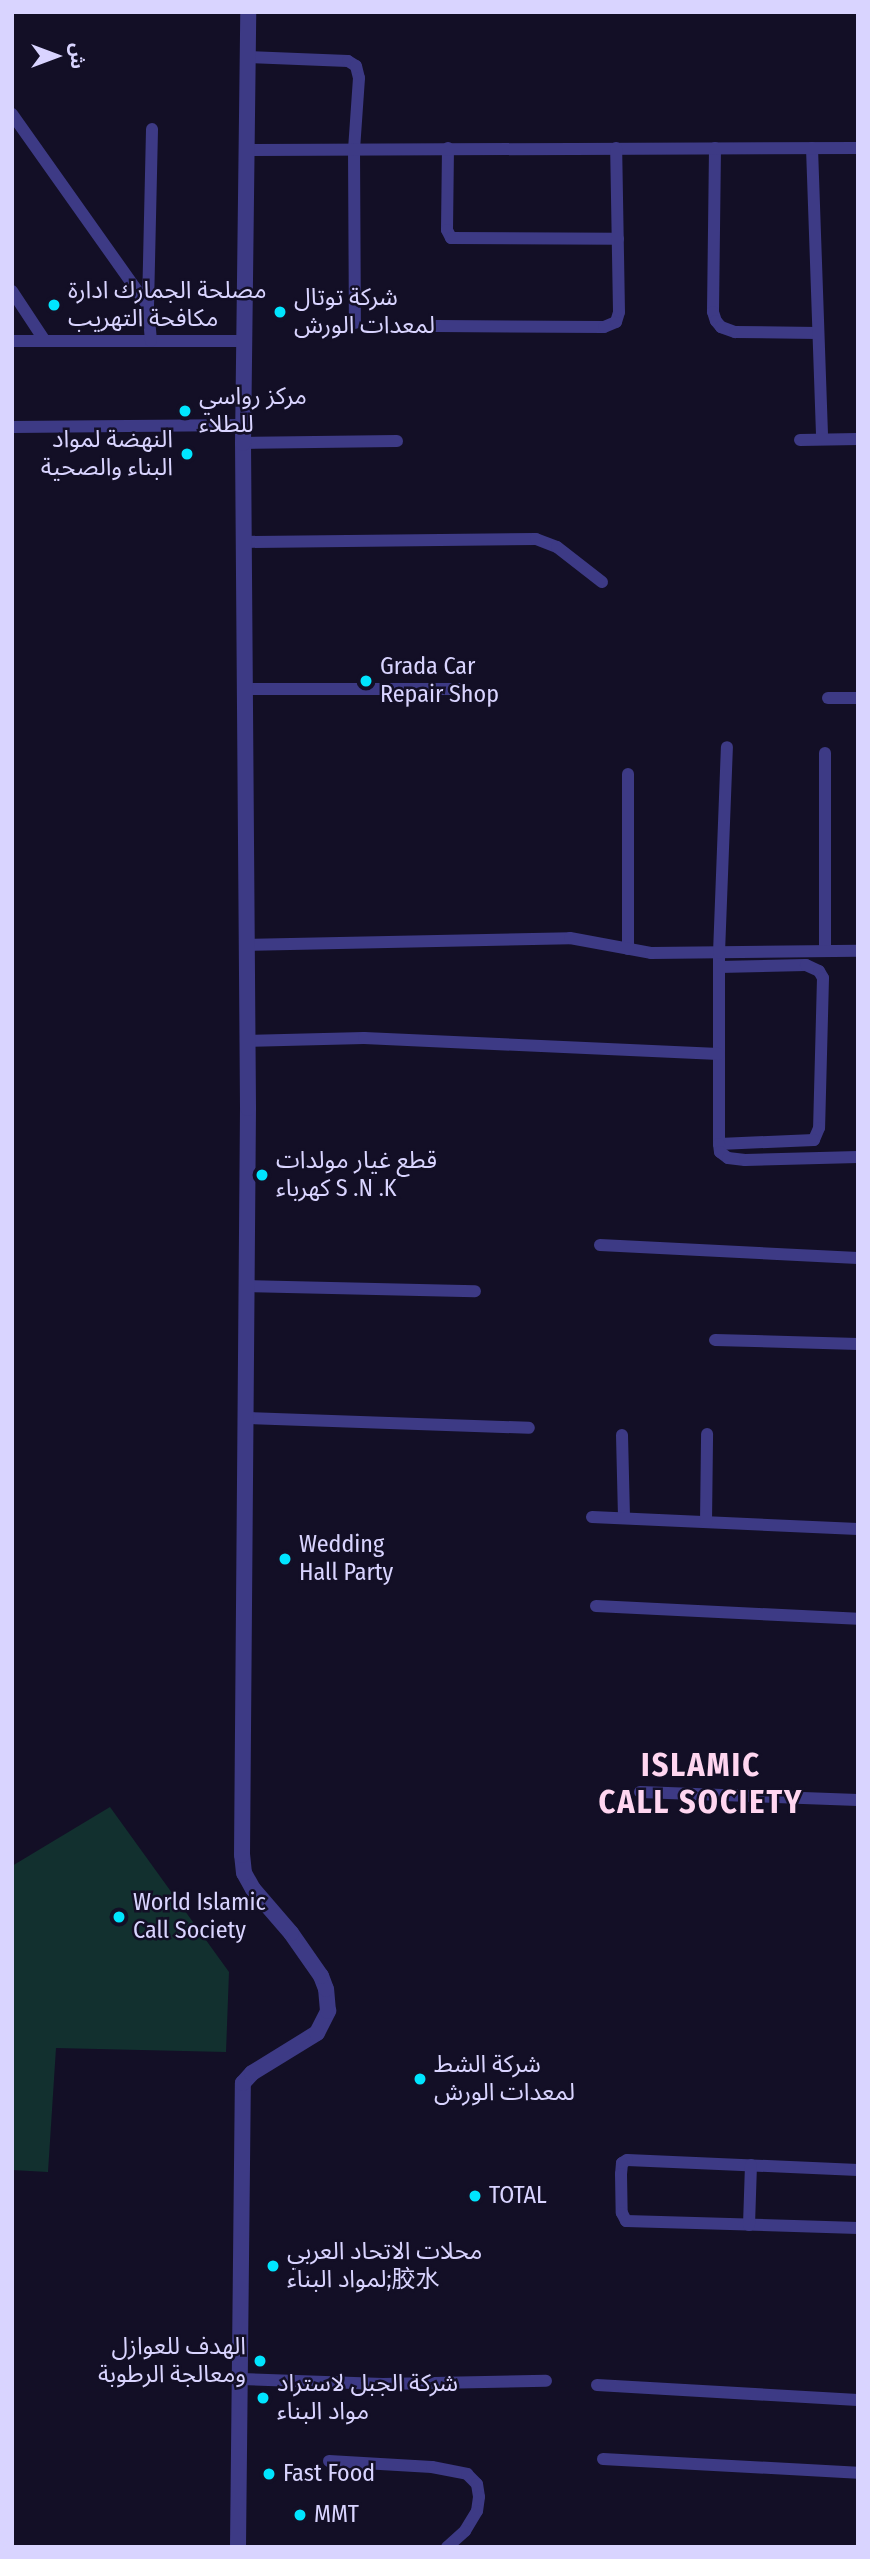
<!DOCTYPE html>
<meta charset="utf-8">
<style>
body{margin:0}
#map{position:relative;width:870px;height:2559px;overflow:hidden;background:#130f26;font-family:"Fira Sans Condensed","Noto Sans Arabic","Noto Sans SC",sans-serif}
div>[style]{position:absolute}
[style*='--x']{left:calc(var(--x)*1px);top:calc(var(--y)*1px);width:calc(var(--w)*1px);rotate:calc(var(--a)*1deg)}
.green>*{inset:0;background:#12302f}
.minor>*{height:12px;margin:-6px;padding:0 6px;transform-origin:6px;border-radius:6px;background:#3d3a85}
.tertiary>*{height:16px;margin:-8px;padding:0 8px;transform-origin:8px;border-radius:8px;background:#3d3a85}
.dots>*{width:19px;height:19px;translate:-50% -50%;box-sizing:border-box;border:4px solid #130f26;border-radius:50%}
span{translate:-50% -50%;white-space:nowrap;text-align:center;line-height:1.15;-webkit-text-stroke:5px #130f26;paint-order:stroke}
.poi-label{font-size:24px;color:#d9d4ff}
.left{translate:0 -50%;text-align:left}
.right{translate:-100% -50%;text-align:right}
.district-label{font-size:32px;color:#ffd6f0;font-weight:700;letter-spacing:2px}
.frame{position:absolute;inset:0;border:14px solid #d9d4ff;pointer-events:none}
.north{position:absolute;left:21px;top:21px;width:70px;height:70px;-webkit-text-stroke:5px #130f26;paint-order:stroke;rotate:90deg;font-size:19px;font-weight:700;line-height:28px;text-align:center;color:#d9d4ff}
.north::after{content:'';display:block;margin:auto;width:24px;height:32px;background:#d9d4ff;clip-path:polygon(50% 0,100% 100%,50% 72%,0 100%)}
</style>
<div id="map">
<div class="green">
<i style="clip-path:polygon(110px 1807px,229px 1972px,226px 2052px,56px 2048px,48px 2172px,12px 2170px,12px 1866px)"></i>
</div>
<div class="minor">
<i style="--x:248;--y:57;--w:100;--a:2.3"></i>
<i style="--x:348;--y:61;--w:9;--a:32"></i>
<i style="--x:356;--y:66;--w:12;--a:76"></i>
<i style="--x:359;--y:78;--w:71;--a:94"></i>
<i style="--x:354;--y:149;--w:174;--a:89.7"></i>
<i style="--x:12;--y:114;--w:235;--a:54.7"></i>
<i style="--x:448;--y:148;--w:82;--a:90.7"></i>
<i style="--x:447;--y:230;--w:9;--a:63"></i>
<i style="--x:451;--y:238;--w:167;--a:0.3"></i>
<i style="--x:715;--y:148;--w:164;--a:90.7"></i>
<i style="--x:713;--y:312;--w:9;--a:72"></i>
<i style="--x:716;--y:321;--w:8;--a:50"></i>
<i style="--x:721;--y:327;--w:15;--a:20"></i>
<i style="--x:735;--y:332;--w:83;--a:0.7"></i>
<i style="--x:812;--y:148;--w:291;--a:88"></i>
<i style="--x:246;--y:150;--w:612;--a:-0.19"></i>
<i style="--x:12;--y:291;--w:60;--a:56.6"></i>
<i style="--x:436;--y:326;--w:168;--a:0.3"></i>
<i style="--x:604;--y:327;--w:13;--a:-23"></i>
<i style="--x:616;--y:322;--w:10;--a:-73"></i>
<i style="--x:619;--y:312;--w:164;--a:-91"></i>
<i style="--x:12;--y:341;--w:232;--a:0"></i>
<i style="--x:151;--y:341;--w:35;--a:-95"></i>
<i style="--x:148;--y:306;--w:177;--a:-88.7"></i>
<i style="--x:12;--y:427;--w:232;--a:-0.5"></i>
<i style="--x:800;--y:440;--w:58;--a:-1"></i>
<i style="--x:243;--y:443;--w:154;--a:-0.7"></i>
<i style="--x:244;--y:542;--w:292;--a:-0.6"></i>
<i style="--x:536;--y:539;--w:22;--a:21"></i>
<i style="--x:557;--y:547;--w:57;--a:37.9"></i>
<i style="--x:244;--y:689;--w:217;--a:0"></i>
<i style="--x:828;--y:698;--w:30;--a:0"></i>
<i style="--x:825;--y:753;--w:198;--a:90"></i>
<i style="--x:628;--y:774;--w:175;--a:90"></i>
<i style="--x:247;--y:945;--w:323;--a:-1.2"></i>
<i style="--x:570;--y:938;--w:82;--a:10.5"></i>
<i style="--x:651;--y:953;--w:207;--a:-0.6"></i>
<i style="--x:719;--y:967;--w:87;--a:-1.3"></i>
<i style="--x:806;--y:965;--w:14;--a:25"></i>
<i style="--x:819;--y:971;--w:8;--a:60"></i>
<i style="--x:823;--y:978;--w:150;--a:91.5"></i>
<i style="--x:819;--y:1128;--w:13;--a:113"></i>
<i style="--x:814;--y:1140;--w:95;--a:177.6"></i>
<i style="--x:719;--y:1144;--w:191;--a:-90"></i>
<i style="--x:719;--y:953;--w:206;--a:-87.8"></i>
<i style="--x:248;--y:1041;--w:116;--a:-1.5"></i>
<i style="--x:364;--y:1038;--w:355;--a:2.6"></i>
<i style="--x:719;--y:1144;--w:8;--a:83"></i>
<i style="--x:720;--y:1152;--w:10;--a:37"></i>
<i style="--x:728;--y:1158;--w:17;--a:7"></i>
<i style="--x:745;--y:1160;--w:113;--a:-1.5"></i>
<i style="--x:600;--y:1245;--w:258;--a:2.9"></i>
<i style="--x:246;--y:1286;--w:229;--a:1.3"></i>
<i style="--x:715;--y:1340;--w:143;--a:1.6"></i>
<i style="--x:247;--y:1418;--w:282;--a:2"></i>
<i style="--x:622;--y:1435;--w:83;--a:88.6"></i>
<i style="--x:592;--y:1517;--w:266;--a:2.6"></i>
<i style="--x:706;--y:1522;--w:88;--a:-89.3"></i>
<i style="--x:596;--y:1606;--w:262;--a:2.8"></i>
<i style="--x:640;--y:1792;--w:218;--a:2.1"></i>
<i style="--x:858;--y:2170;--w:231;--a:-177.5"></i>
<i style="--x:627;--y:2160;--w:6;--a:149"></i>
<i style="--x:622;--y:2163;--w:11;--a:95"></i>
<i style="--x:621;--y:2174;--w:39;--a:89"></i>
<i style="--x:622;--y:2213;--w:9;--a:63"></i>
<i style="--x:626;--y:2221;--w:232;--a:1.7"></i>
<i style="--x:749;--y:2225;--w:60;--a:-88.1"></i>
<i style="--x:241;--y:2379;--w:142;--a:2"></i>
<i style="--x:383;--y:2384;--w:163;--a:-1.1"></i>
<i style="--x:597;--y:2385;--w:261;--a:3.3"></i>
<i style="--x:603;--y:2459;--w:255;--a:3.1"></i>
<i style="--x:329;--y:2461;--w:103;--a:3.3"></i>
<i style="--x:432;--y:2467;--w:36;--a:11"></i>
<i style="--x:467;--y:2474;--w:14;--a:45"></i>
<i style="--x:477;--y:2484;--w:13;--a:81"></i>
<i style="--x:479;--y:2497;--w:14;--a:98"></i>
<i style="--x:477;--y:2511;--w:23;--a:121"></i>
<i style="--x:465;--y:2531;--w:24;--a:138"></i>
</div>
<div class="tertiary">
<i style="--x:238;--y:2547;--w:464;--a:-89.4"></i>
<i style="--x:243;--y:2083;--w:13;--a:-48"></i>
<i style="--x:252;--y:2073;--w:76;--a:-31.6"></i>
<i style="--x:317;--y:2033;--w:25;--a:-63"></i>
<i style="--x:328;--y:2011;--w:22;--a:-95"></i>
<i style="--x:326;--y:1989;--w:14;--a:-111"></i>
<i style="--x:321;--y:1976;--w:52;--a:-124.9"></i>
<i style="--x:291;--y:1933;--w:58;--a:-130.8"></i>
<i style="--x:253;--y:1889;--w:18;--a:-119"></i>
<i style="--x:244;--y:1873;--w:18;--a:-96"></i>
<i style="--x:242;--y:1855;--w:747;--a:-89.54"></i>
<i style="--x:248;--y:1108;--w:665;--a:-90.43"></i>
<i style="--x:243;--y:443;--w:431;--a:-89.3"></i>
</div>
<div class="dots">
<i style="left:54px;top:305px;background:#00e5ff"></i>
<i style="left:280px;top:312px;background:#00e5ff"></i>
<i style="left:185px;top:411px;background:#00e5ff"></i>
<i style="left:187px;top:454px;background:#00e5ff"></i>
<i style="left:366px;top:681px;background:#00e5ff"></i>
<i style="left:262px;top:1175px;background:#00e5ff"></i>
<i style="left:285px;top:1559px;background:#00e5ff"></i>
<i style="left:119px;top:1917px;background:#00e5ff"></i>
<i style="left:420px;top:2079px;background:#00e5ff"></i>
<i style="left:475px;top:2196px;background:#00e5ff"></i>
<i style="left:273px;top:2266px;background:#00e5ff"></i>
<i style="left:260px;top:2361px;background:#00e5ff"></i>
<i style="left:263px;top:2398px;background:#00e5ff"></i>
<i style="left:269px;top:2474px;background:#00e5ff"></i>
<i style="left:300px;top:2515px;background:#00e5ff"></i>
</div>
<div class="poi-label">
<span class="left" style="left:68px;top:305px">مصلحة الجمارك ادارة<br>مكافحة التهريب</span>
<span class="left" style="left:294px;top:312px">شركة توتال<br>لمعدات الورش</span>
<span class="left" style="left:199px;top:411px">مركز رواسي<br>للطلاء</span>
<span class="right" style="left:173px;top:454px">النهضة لمواد<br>البناء والصحية</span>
<span class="left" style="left:380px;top:681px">Grada Car<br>Repair Shop</span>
<span class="left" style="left:276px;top:1175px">قطع غيار مولدات<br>كهرباء S .N .K</span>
<span class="left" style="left:299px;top:1559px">Wedding<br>Hall Party</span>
<span class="left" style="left:133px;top:1917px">World Islamic<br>Call Society</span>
<span class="left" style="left:434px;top:2079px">شركة الشط<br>لمعدات الورش</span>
<span class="left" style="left:489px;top:2196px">TOTAL</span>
<span class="left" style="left:287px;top:2266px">محلات الاتحاد العربي<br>لمواد البناء;胶水</span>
<span class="right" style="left:246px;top:2361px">الهدف للعوازل<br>ومعالجة الرطوبة</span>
<span class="left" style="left:277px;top:2398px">شركة الجبل لاستراد<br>مواد البناء</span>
<span class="left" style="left:283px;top:2474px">Fast Food</span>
<span class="left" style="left:314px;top:2515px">MMT</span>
</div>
<div class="district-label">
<span style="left:701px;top:1784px">ISLAMIC<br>CALL SOCIETY</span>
</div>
<div class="frame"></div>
<div class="north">ش</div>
</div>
